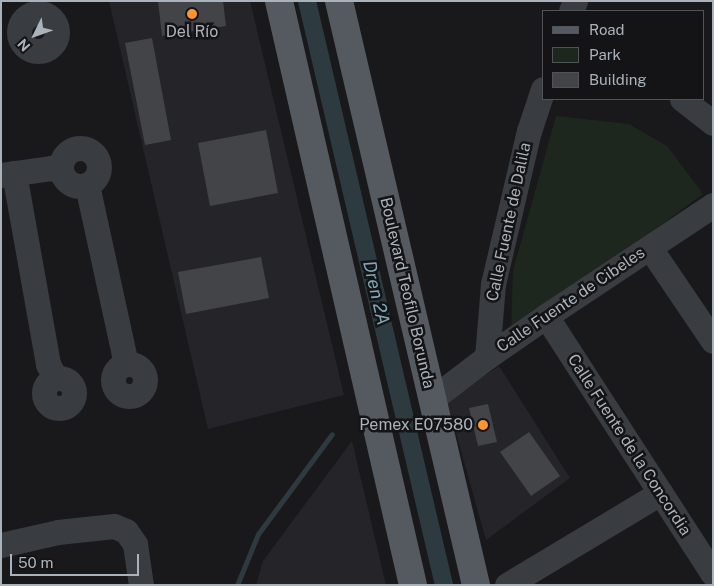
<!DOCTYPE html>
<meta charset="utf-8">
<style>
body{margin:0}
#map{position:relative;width:714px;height:586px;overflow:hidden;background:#19191b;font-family:"Public Sans",sans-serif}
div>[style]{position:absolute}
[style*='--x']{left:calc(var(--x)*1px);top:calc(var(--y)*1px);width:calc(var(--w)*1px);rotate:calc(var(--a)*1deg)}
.built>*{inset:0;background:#252529}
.green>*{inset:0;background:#1e271e}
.stream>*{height:5px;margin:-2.5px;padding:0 2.5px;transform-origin:2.5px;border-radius:2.5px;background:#2d3b41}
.canal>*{height:18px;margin:-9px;padding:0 9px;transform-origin:9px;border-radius:9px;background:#2d3b41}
.building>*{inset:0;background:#434448}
.minor>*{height:25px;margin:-12.5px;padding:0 12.5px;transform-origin:12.5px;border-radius:12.5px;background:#393c41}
.minor>.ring{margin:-12.5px;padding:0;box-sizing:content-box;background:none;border:25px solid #393c41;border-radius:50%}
.major>*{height:28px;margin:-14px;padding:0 14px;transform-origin:14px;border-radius:14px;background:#555960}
.dots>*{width:14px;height:14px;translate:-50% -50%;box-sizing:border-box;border:2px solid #141416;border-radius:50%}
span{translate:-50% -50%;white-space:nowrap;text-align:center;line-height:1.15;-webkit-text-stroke:5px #141416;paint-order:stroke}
.poi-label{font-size:16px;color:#aab3bc}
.right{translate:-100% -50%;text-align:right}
.street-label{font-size:16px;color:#aab3bc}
.water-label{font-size:18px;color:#7fa8b9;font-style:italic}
.frame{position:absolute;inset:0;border:2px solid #aab3bc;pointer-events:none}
.legend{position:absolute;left:542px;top:10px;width:162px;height:90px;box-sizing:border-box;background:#141416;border:1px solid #505458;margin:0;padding:6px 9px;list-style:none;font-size:15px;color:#aab3bc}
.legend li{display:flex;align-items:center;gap:10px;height:25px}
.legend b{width:25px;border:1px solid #505458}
.north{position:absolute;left:10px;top:10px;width:50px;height:50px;-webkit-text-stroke:4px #141416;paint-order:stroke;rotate:228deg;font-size:14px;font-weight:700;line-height:20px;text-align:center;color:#aab3bc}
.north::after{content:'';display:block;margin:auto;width:18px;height:22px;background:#aab3bc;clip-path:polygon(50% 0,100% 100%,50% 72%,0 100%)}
.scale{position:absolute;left:10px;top:554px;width:129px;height:22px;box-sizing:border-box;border:2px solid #aab3bc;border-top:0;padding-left:6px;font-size:15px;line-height:18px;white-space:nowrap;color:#aab3bc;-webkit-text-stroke:4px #141416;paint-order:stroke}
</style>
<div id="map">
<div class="built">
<i style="clip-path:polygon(109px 1px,250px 1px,344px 395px,208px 429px)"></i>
<i style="clip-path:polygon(499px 366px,570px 478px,486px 540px,447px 401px)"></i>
<i style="clip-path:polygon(352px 441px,386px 585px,256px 585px,263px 561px)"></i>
</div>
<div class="green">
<i style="clip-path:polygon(556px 116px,629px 124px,667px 146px,703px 194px,511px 335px,513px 271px)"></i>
</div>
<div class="stream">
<i style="--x:237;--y:585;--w:55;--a:-67.6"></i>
<i style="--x:258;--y:534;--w:124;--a:-53.5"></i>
</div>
<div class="canal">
<i style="--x:307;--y:1;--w:600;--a:76.8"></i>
</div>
<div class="building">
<i style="clip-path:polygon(158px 1px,223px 1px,226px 26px,162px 36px)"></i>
<i style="clip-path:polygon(152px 38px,171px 140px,145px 145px,125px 43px)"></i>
<i style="clip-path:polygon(266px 130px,278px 193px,210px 206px,198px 143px)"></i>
<i style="clip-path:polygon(261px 257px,269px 298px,186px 314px,178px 272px)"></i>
<i style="clip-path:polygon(488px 404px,497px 442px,478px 446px,469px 408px)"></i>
<i style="clip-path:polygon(529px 432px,560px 476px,531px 496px,500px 452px)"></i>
</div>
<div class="minor">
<i style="--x:571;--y:11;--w:11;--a:-68"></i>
<i class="ring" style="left:19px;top:13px;width:13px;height:13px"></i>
<i style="--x:682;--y:99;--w:39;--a:38"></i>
<i class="ring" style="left:61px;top:148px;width:13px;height:13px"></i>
<i style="--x:14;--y:173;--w:194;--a:79.9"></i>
<i style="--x:48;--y:364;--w:16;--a:63"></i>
<i style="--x:1;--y:175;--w:50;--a:-8"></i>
<i style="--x:51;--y:168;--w:10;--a:17"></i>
<i style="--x:87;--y:185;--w:183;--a:77.7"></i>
<i style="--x:650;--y:248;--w:112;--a:55.9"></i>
<i style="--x:546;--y:316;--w:307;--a:57.1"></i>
<i style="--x:487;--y:357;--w:73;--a:-85.3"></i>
<i style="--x:493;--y:284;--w:157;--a:-76.8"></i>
<i style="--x:529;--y:131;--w:44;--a:-71.6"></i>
<i class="ring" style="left:113px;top:364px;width:7px;height:7px"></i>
<i class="ring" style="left:44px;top:378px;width:5px;height:5px"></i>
<i style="--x:432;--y:399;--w:69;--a:-37.4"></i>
<i style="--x:487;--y:357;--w:72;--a:-34.8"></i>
<i style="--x:546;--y:316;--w:201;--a:-33.6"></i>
<i style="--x:1;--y:545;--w:58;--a:-12.8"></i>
<i style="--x:58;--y:532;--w:56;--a:-6.1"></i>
<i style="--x:114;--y:526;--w:13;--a:23"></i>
<i style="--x:126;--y:531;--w:16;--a:55"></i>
<i style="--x:135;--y:544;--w:41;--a:81.7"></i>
<i style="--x:507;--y:585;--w:179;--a:-31"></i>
</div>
<div class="major">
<i style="--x:279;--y:1;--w:599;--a:77.08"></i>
<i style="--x:339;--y:1;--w:600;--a:76.8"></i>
</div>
<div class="dots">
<i style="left:192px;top:14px;background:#ff952d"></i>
<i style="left:483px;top:425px;background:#ff952d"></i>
</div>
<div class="poi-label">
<span style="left:192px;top:32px">Del Río</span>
<span class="right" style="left:473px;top:425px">Pemex E07580</span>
</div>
<div class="street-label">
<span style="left:509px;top:222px;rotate:-78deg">Calle Fuente de Dalila</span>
<span style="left:407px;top:293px;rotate:77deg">Boulevard Teofilo Borunda</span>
<span style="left:571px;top:300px;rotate:-34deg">Calle Fuente de Cibeles</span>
<span style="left:629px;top:445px;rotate:57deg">Calle Fuente de la Concordia</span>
</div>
<div class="water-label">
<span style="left:376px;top:293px;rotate:77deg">Dren 2A</span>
</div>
<div class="frame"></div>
<ul class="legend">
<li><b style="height:6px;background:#555960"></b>Road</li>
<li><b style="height:14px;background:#1e271e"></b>Park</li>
<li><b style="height:14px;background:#434448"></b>Building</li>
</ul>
<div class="north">N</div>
<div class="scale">50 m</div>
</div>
